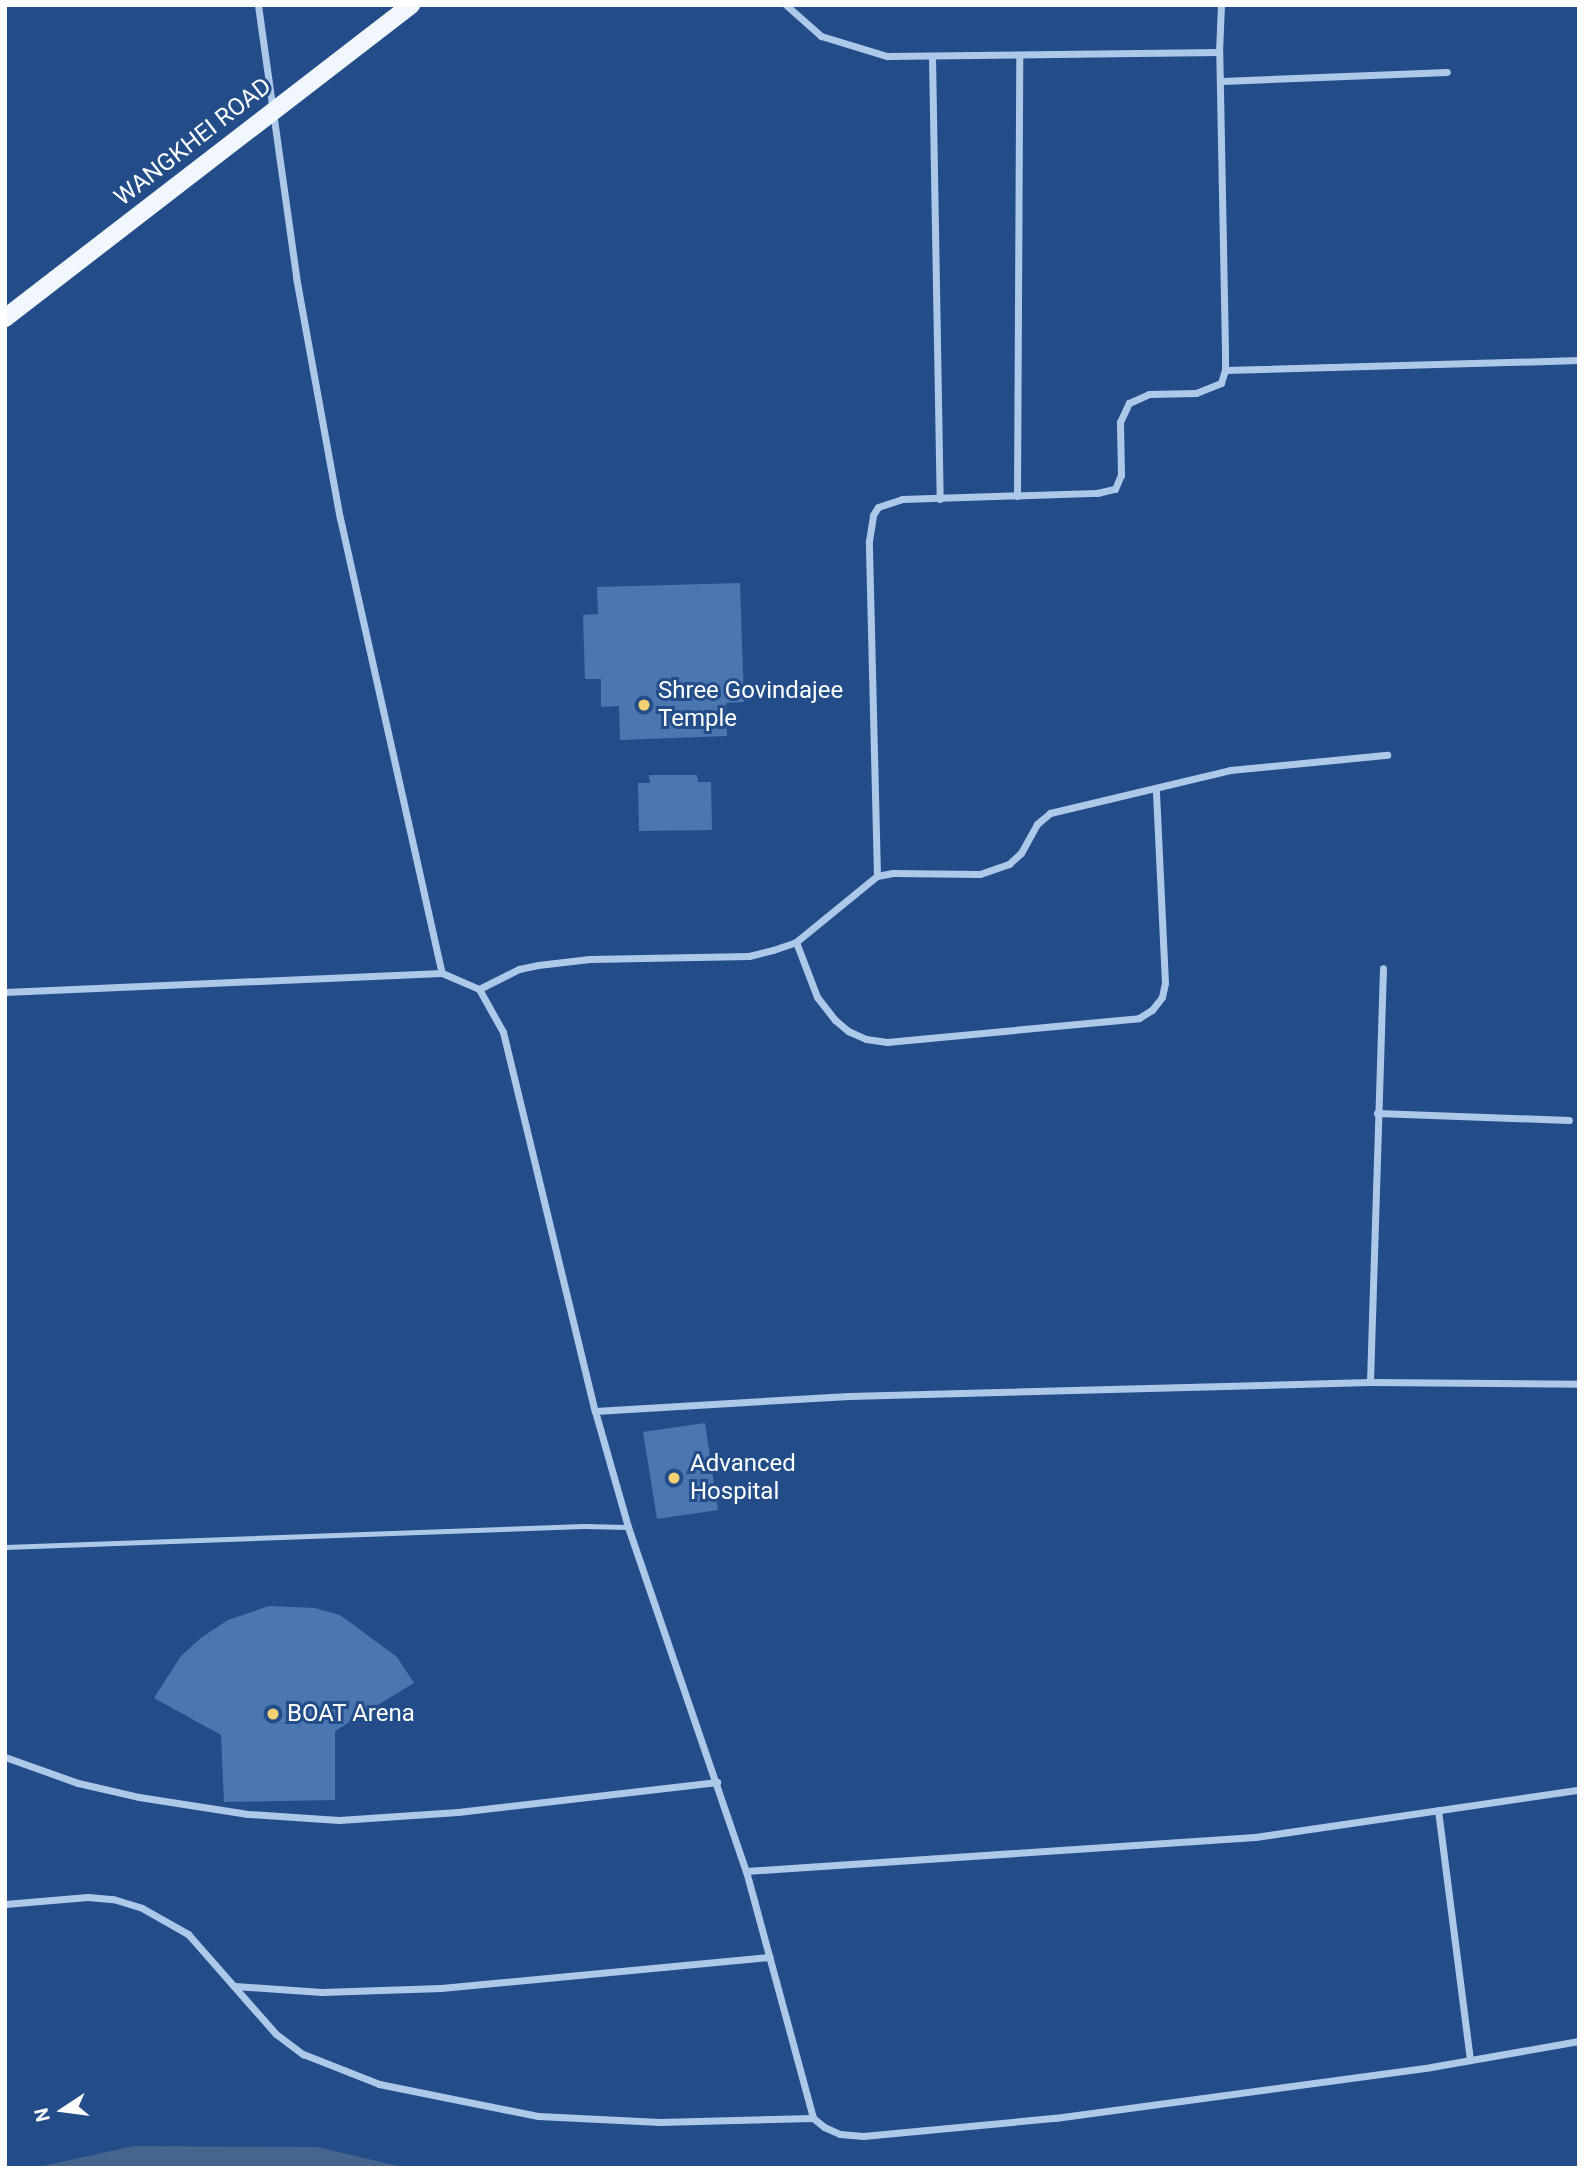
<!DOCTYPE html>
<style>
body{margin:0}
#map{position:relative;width:1584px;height:2173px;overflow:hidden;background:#234d88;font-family:Roboto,sans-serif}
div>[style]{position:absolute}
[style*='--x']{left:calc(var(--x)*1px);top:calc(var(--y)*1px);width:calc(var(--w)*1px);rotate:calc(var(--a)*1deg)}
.water>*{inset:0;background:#45648e}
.building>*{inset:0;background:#4b77b0}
.lane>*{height:5px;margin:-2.5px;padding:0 2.5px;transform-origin:2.5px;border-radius:2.5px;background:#aec8ea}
.street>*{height:7px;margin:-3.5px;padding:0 3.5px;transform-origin:3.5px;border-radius:3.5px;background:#aec8ea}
.primary>*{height:18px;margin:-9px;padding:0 9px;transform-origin:9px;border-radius:9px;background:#f2f7fe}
.dots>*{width:19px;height:19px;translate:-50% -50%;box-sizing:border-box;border:4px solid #234d88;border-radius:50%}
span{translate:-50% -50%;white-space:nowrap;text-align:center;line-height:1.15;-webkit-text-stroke:6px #234d88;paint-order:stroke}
.street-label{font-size:24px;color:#fff}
.poi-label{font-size:24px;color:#fff}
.left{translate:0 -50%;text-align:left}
.frame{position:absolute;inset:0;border:7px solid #fff;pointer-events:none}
.north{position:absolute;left:28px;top:2075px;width:70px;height:70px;-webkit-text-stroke:5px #234d88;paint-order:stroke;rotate:257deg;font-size:19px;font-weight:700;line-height:28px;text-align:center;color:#fff}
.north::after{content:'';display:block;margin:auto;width:24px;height:32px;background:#fff;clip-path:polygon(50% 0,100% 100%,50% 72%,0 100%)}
</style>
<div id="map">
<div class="water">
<i style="clip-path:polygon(134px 2146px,317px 2147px,407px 2168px,33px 2168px)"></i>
</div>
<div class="building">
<i style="clip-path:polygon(740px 583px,744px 702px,726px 703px,727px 736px,620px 740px,619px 706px,601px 707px,601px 679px,585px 679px,583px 615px,598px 614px,597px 587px)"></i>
<i style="clip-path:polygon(649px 775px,697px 775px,698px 782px,711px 782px,712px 830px,639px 831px,638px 783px,650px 783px)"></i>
<i style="clip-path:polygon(705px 1423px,718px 1510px,657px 1519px,643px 1432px)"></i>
<i style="clip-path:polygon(269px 1606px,315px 1608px,340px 1615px,397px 1657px,414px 1683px,335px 1731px,335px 1800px,224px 1802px,221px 1735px,154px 1698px,181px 1656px,202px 1637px,228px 1620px)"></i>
</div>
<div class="lane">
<i style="--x:5;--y:1547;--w:579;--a:-2.08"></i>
<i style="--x:584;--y:1526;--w:44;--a:1.3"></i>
</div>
<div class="street">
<i style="--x:258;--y:5;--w:275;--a:82"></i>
<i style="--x:296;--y:277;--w:245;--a:79.7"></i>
<i style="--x:340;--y:518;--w:466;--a:77.4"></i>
<i style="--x:786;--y:5;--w:47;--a:41.5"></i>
<i style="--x:821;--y:36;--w:69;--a:16.9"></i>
<i style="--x:887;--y:56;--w:332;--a:-0.7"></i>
<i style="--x:932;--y:57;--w:442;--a:89"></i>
<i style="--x:1222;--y:81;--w:225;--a:-2.3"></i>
<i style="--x:1225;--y:370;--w:354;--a:-1.6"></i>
<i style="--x:1017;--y:496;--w:441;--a:-89.7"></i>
<i style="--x:877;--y:876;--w:335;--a:-91.4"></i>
<i style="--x:869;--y:541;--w:26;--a:-81"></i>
<i style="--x:873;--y:515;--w:9;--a:-58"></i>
<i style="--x:878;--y:507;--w:25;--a:-18"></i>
<i style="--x:902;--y:499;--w:195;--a:-1.8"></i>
<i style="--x:1097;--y:493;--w:18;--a:-13"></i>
<i style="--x:1115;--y:489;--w:15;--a:-67"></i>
<i style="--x:1121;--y:475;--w:53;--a:-91.1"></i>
<i style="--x:1120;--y:422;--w:21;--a:-65"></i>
<i style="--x:1129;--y:403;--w:22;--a:-24"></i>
<i style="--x:1149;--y:394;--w:47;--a:-1.2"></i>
<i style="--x:1196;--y:393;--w:27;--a:-22"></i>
<i style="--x:1221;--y:383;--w:14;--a:-73"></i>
<i style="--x:1225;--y:370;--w:19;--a:-90"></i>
<i style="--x:1225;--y:351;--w:299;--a:-91.1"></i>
<i style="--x:1219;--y:52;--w:47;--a:-87.6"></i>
<i style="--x:796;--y:942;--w:59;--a:69.1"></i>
<i style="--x:817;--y:997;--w:29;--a:52"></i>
<i style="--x:835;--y:1020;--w:17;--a:40"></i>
<i style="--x:848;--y:1031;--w:20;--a:24"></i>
<i style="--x:866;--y:1039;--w:21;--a:8"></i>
<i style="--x:887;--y:1042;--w:253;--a:-5.4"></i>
<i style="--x:1139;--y:1018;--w:15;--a:-32"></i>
<i style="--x:1152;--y:1010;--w:16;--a:-52"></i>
<i style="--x:1162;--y:997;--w:14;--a:-78"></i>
<i style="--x:1165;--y:983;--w:194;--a:-92.7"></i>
<i style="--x:479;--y:989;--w:45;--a:-26.6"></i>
<i style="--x:519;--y:969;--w:19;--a:-12"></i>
<i style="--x:538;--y:965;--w:52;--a:-6.6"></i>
<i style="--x:590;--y:959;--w:159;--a:-1.1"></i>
<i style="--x:749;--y:956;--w:25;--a:-14"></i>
<i style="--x:773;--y:950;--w:24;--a:-19"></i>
<i style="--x:796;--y:942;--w:104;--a:-39.2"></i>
<i style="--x:877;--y:876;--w:16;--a:-11"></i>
<i style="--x:893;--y:873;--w:87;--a:0.7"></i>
<i style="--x:980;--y:874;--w:31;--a:-19"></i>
<i style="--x:1009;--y:864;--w:16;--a:-43"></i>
<i style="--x:1021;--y:853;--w:33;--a:-61"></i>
<i style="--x:1037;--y:824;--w:17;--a:-40"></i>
<i style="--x:1050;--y:813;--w:185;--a:-13.4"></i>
<i style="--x:1230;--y:770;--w:158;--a:-5.5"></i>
<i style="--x:5;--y:992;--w:437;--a:-2.5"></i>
<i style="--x:442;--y:973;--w:40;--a:23.4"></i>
<i style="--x:479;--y:989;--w:49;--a:60.8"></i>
<i style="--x:503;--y:1032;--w:390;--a:76.4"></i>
<i style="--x:595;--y:1411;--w:121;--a:74.1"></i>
<i style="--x:628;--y:1527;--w:364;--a:71.1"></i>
<i style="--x:746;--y:1871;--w:256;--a:74.8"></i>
<i style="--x:813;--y:2118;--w:14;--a:39"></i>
<i style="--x:824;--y:2127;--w:17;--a:24"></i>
<i style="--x:840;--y:2134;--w:23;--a:5"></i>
<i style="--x:863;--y:2136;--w:193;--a:-5.4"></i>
<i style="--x:1055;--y:2118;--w:379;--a:-7.7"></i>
<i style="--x:1431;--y:2067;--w:150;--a:-10"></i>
<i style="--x:1377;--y:1113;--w:192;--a:2.1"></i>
<i style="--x:1370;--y:1382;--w:414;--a:-88.2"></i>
<i style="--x:595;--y:1411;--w:254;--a:-3.4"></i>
<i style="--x:849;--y:1396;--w:521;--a:-1.54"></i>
<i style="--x:1370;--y:1382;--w:209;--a:0.5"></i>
<i style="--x:5;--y:1757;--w:77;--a:19.6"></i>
<i style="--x:78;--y:1783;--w:63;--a:12.9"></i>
<i style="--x:139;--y:1797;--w:110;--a:8.9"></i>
<i style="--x:248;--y:1814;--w:91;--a:3.8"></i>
<i style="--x:339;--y:1820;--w:119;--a:-3.8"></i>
<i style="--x:458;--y:1812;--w:261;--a:-6.6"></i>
<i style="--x:1438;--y:1810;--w:252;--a:82.7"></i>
<i style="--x:746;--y:1871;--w:510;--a:-3.82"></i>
<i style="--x:1255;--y:1837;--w:327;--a:-8.3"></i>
<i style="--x:5;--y:1904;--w:83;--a:-4.8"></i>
<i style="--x:88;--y:1897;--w:25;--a:5"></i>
<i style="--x:113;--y:1899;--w:30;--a:17"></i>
<i style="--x:142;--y:1908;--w:53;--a:29.5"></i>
<i style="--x:188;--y:1934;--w:133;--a:48.7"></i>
<i style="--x:276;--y:2034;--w:34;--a:37"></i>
<i style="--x:303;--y:2054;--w:82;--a:21.5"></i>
<i style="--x:379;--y:2084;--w:162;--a:11.4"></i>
<i style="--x:538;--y:2116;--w:122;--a:2.8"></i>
<i style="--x:660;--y:2122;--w:153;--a:-1.5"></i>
<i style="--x:235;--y:1986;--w:87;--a:3.9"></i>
<i style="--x:322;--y:1992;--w:119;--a:-1.9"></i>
<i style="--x:441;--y:1988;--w:330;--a:-5.4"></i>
</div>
<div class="primary">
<i style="--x:5;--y:318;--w:513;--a:-37.63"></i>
</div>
<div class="dots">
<i style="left:644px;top:705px;background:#f5d271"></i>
<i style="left:674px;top:1478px;background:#f5d271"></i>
<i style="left:273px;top:1714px;background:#f5d271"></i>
</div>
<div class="street-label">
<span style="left:193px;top:142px;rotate:-38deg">WANGKHEI ROAD</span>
</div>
<div class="poi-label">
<span class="left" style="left:658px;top:705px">Shree Govindajee<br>Temple</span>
<span class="left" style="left:690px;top:1478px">Advanced<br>Hospital</span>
<span class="left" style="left:287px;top:1714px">BOAT Arena</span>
</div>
<div class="frame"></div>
<div class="north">N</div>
</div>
